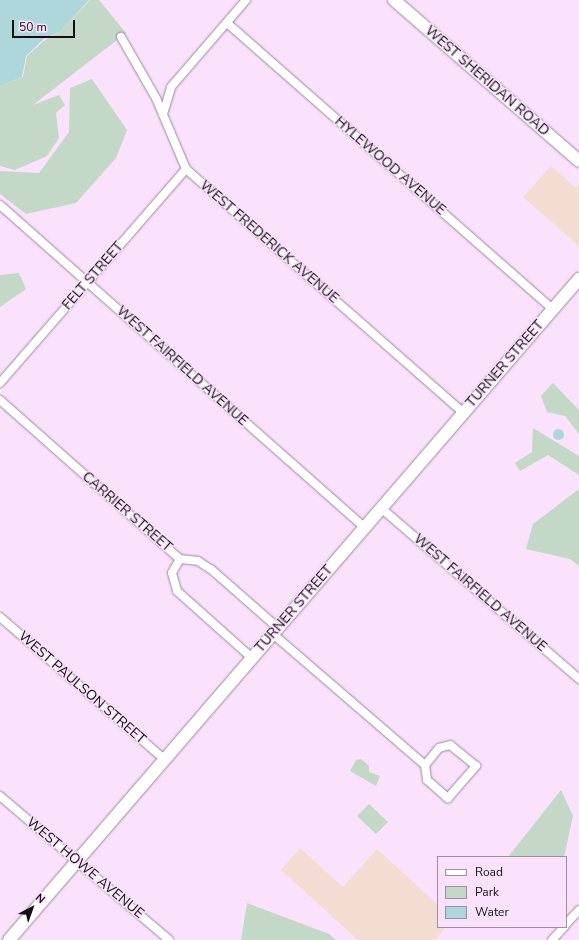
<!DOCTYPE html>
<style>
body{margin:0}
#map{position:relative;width:579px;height:940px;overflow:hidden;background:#fae2fc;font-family:"Nunito Sans",sans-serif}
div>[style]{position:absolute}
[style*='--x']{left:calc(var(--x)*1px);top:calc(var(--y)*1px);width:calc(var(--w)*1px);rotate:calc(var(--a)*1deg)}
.industrial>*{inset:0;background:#f3dcd1}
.green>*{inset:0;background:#c3d8c6}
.water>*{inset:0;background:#aed7dc}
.round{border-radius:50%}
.roads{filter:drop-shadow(0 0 1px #9e88a0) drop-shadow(0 0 1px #9e88a0)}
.street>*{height:8px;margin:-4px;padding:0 4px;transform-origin:4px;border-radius:4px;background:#fff}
.secondary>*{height:12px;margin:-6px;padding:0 6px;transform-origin:6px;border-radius:6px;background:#fff}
span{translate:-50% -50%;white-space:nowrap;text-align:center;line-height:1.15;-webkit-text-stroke:3px #fae2fc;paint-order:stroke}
.street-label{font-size:14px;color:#160e17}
.legend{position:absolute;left:437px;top:856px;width:130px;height:72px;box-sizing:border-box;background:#fae2fc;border:1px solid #9f8da0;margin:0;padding:5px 7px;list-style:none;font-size:12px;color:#160e17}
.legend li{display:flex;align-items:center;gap:8px;height:20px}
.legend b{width:20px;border:1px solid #9f8da0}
.north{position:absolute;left:12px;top:888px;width:40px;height:40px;-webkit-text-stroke:3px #fae2fc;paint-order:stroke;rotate:41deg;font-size:11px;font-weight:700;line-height:16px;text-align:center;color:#160e17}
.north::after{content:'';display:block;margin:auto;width:14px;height:18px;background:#160e17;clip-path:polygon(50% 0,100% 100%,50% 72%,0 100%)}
.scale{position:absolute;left:12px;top:20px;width:63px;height:18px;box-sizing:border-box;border:2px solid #160e17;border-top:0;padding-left:5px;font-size:12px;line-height:14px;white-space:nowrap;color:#160e17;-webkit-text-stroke:3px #fae2fc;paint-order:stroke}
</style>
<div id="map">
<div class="industrial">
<i style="clip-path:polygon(551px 166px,576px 188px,579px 185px,579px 246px,523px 197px)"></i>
<i style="clip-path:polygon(300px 848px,343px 887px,377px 849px,438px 905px,438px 927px,446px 927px,435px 940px,358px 940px,281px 870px)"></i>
</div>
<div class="green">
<i style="clip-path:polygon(90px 0,99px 0,126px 33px,33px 105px,59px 95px,65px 105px,56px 113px,59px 138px,47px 156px,15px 170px,0 166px,0 86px,23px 77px,27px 56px,46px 39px,60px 32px)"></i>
<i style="clip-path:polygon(92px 79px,127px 130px,116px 158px,76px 203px,26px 214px,0 194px,0 171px,39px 173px,69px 132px,70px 88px)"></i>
<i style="clip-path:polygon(19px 273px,26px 289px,0 307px,0 275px)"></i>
<i style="clip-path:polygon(553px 383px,579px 410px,579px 434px,565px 416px,547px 412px,541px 396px)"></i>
<i style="clip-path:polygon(533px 428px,579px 456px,579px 475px,548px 455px,520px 471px,515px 463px,532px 452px)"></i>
<i style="clip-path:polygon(579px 489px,579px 566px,570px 559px,526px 549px,533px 524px)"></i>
<i style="clip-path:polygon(361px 759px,369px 766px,369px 772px,380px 776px,376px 786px,350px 771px,356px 760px)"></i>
<i style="clip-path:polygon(561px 790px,573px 816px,564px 857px,508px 857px)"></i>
<i style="clip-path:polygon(369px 804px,388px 822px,376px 834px,357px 816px)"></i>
<i style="clip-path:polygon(247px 903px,329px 934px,336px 940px,241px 940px)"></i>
</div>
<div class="water">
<i style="clip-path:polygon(0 0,89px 0,60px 32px,45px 38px,26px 56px,22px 77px,0 86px)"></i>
<i class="round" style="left:552.5px;top:428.5px;width:11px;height:11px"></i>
</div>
<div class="roads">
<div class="street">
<i style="--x:227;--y:23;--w:434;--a:41.3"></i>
<i style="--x:121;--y:37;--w:70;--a:60.2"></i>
<i style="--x:156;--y:98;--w:77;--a:67.1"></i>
<i style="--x:186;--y:169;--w:368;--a:41.3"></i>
<i style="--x:163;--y:114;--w:28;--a:-73"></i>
<i style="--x:171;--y:87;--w:115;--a:-49.2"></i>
<i style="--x:0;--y:205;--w:486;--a:41.5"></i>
<i style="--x:0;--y:383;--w:284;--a:-49"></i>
<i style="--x:0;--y:400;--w:240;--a:41.5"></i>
<i style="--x:381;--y:508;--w:262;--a:40.8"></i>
<i style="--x:180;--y:559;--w:16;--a:120"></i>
<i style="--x:172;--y:573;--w:19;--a:74"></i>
<i style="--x:177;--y:591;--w:101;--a:41.8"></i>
<i style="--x:180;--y:559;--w:18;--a:6"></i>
<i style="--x:198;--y:561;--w:17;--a:33"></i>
<i style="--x:212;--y:570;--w:88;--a:41.3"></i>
<i style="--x:0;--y:617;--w:217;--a:40.9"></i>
<i style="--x:273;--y:634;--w:201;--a:40.8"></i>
<i style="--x:425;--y:765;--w:15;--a:82"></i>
<i style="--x:427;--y:780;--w:28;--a:41"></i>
<i style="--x:448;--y:798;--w:43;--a:-48.8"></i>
<i style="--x:476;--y:766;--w:33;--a:-141"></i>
<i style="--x:450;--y:745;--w:11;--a:165"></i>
<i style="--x:439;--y:748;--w:22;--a:129"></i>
<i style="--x:0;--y:796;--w:222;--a:40.4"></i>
<i style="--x:566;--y:924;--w:19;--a:-47"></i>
<i style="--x:552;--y:940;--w:18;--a:-47"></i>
</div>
<div class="secondary">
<i style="--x:394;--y:0;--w:245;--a:41"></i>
<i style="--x:9;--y:940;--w:873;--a:-49.23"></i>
</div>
</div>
<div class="street-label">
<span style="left:487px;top:81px;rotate:41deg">WEST SHERIDAN ROAD</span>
<span style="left:390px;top:166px;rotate:41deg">HYLEWOOD AVENUE</span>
<span style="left:269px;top:242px;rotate:41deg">WEST FREDERICK AVENUE</span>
<span style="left:93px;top:276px;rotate:-49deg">FELT STREET</span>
<span style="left:505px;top:364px;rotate:-49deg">TURNER STREET</span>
<span style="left:182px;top:366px;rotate:42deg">WEST FAIRFIELD AVENUE</span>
<span style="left:127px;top:512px;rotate:41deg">CARRIER STREET</span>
<span style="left:480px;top:593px;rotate:41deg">WEST FAIRFIELD AVENUE</span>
<span style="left:294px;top:609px;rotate:-49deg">TURNER STREET</span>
<span style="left:82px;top:688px;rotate:41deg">WEST PAULSON STREET</span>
<span style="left:85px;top:868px;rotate:40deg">WEST HOWE AVENUE</span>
</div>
<ul class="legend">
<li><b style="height:5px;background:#fff"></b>Road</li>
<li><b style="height:11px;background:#c3d8c6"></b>Park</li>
<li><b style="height:11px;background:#aed7dc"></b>Water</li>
</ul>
<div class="north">N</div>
<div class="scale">50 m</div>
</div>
